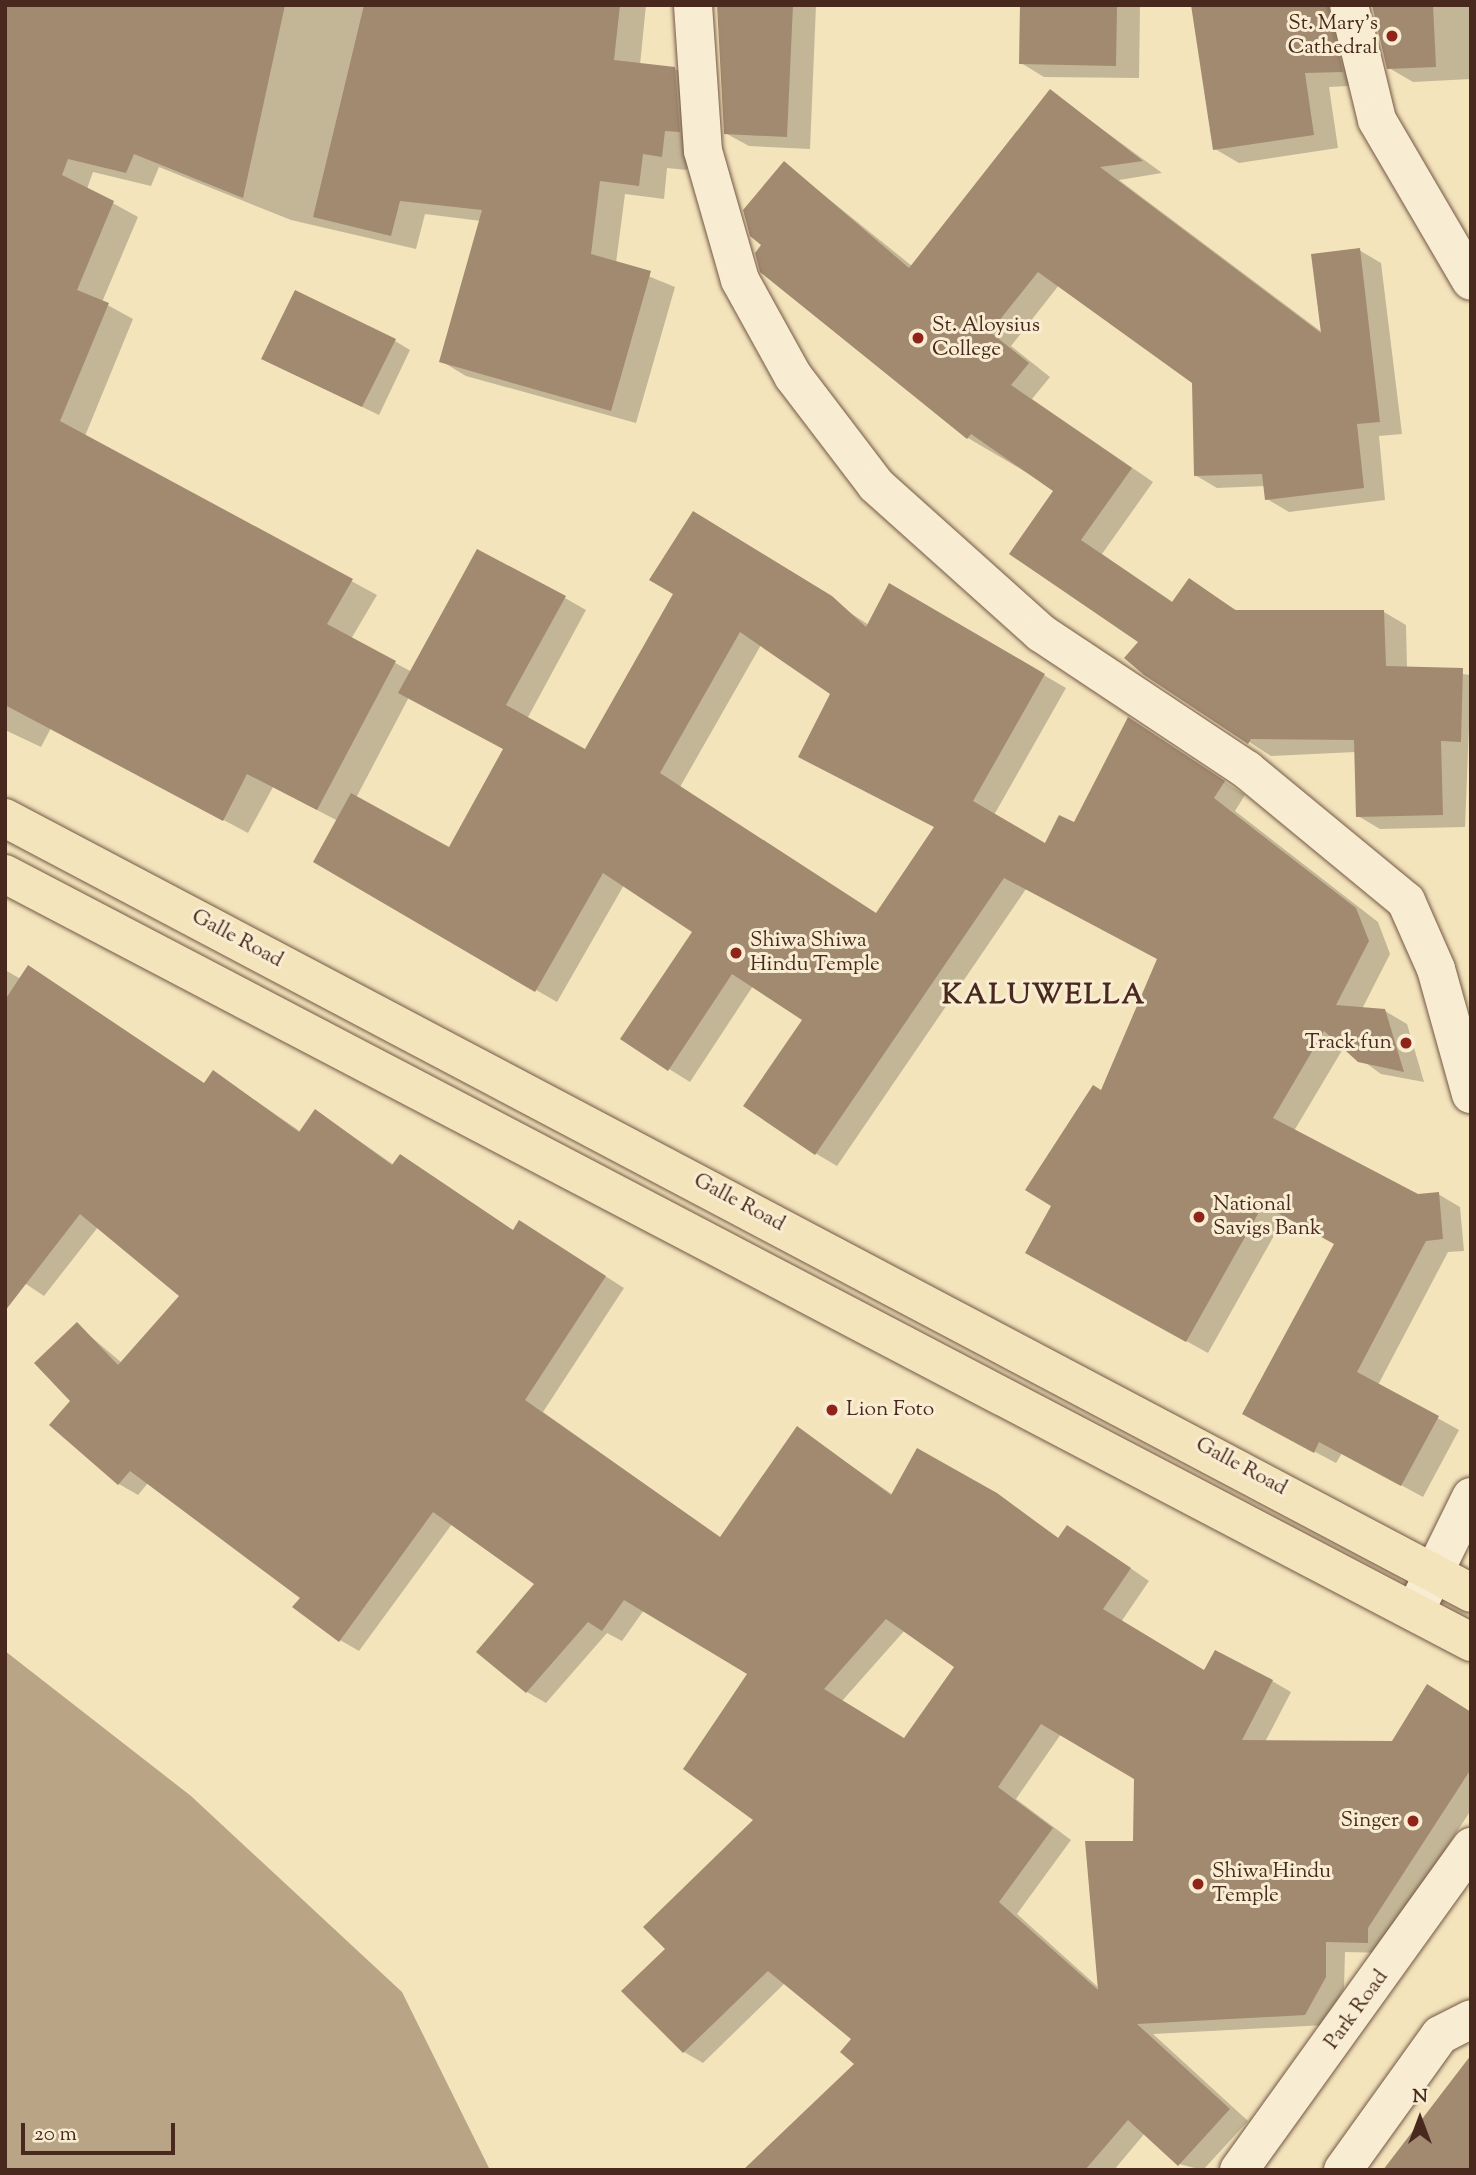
<!DOCTYPE html>
<style>
body{margin:0}
#map{position:relative;width:1476px;height:2175px;overflow:hidden;background:#f4e4bc;font-family:"Sorts Mill Goudy",serif}
div>[style]{position:absolute}
[style*='--x']{left:calc(var(--x)*1px);top:calc(var(--y)*1px);width:calc(var(--w)*1px);rotate:calc(var(--a)*1deg)}
.water>*{inset:0;background:#baa486}
.shadow>*{inset:0;background:#0003}
.building>*{inset:0;background:#a28a70}
.roads{filter:drop-shadow(0 0 2px #745845) drop-shadow(0 0 2px #745845)}
.minor>*{height:38px;margin:-19px;padding:0 19px;transform-origin:19px;border-radius:19px;background:#f8edd3}
.highway>*{height:38px;margin:-19px;padding:0 19px;transform-origin:19px;border-radius:19px;background:#f4e4bc}
.dots>*{width:19px;height:19px;translate:-50% -50%;box-sizing:border-box;border:4px solid #f8edd3;border-radius:50%}
span{translate:-50% -50%;white-space:nowrap;text-align:center;line-height:1.15;-webkit-text-stroke:6px #f8edd3;paint-order:stroke}
.poi-label{font-size:21px;color:#49291d}
.right{translate:-100% -50%;text-align:right}
.left{translate:0 -50%;text-align:left}
.street-label{font-size:21px;color:#49291d}
.district-label{font-size:28px;color:#49291d;font-weight:700;letter-spacing:2px}
.frame{position:absolute;inset:0;border:7px solid #49291d;pointer-events:none}
.north{position:absolute;left:1385px;top:2084px;width:70px;height:70px;-webkit-text-stroke:5px #f8edd3;paint-order:stroke;rotate:0deg;font-size:19px;font-weight:700;line-height:28px;text-align:center;color:#49291d}
.north::after{content:'';display:block;margin:auto;width:24px;height:32px;background:#49291d;clip-path:polygon(50% 0,100% 100%,50% 72%,0 100%)}
.scale{position:absolute;left:21px;top:2123px;width:154px;height:32px;box-sizing:border-box;border:4px solid #49291d;border-top:0;padding-left:9px;font-size:21px;line-height:24px;white-space:nowrap;color:#49291d;-webkit-text-stroke:5px #f8edd3;paint-order:stroke}
</style>
<div id="map">
<div class="water">
<i style="clip-path:polygon(5px 1651px,191px 1796px,402px 1992px,490px 2170px,5px 2170px)"></i>
</div>
<div class="shadow">
<i style="clip-path:polygon(evenodd,5px 5px,646px 5px,640px 65px,675px 69px,700px 83px,687px 170px,667px 168px,664px 199px,625px 194px,616px 263px,675px 287px,636px 423px,466px 376px,441px 361px,481px 221px,425px 214px,416px 249px,291px 220px,159px 167px,151px 186px,93px 172px,87px 189px,138px 217px,102px 302px,133px 319px,85px 436px,377px 595px,351px 639px,412px 672px,565px 598px,586px 610px,527px 719px,586px 751px,715px 526px,869px 625px,890px 586px,1066px 688px,994px 815px,1046px 845px,1075px 824px,1149px 733px,1245px 795px,1235px 811px,1378px 922px,1390px 954px,1362px 1009px,1385px 1011px,1407px 1024px,1424px 1082px,1381px 1074px,1344px 1047px,1294px 1131px,1418px 1196px,1438px 1194px,1460px 1207px,1464px 1251px,1448px 1252px,1378px 1385px,1459px 1430px,1423px 1497px,1342px 1453px,1336px 1463px,1266px 1426px,1336px 1244px,1285px 1216px,1208px 1353px,1048px 1265px,1053px 1205px,1159px 959px,1026px 889px,837px 1166px,815px 1153px,804px 1020px,753px 986px,690px 1082px,669px 1069px,694px 932px,624px 885px,557px 1002px,315px 862px,338px 821px,273px 787px,248px 833px,51px 728px,41px 747px,5px 730px,5px 5px,761px 645px,832px 694px,936px 828px,877px 914px,680px 787px,761px 645px,5px 5px,409px 697px,505px 749px,450px 849px,356px 798px,409px 697px)"></i>
<i style="clip-path:polygon(719px 5px,816px 5px,810px 149px,749px 146px,725px 133px)"></i>
<i style="clip-path:polygon(1022px 5px,1140px 5px,1139px 78px,1044px 77px,1021px 63px)"></i>
<i style="clip-path:polygon(1192px 5px,1357px 5px,1366px 85px,1329px 87px,1338px 148px,1239px 163px,1215px 149px)"></i>
<i style="clip-path:polygon(1373px 5px,1471px 5px,1471px 79px,1413px 82px,1389px 68px)"></i>
<i style="clip-path:polygon(1050px 91px,1162px 173px,1119px 180px,1323px 333px,1359px 250px,1381px 263px,1402px 434px,1379px 436px,1385px 500px,1289px 512px,1267px 499px,1265px 486px,1217px 488px,1195px 475px,1193px 382px,1059px 285px,1011px 346px,1050px 377px,1032px 399px,1153px 482px,1102px 554px,1174px 603px,1190px 580px,1239px 612px,1384px 612px,1406px 625px,1407px 668px,1471px 675px,1465px 827px,1380px 829px,1358px 816px,1356px 752px,1271px 756px,1145px 674px,1140px 641px,1011px 554px,1056px 490px,968px 438px,765px 276px,763px 245px,784px 163px,912px 266px)"></i>
<i style="clip-path:polygon(395px 341px,410px 350px,379px 415px,279px 367px)"></i>
<i style="clip-path:polygon(evenodd,5px 970px,205px 1084px,214px 1072px,301px 1132px,316px 1111px,394px 1165px,514px 1231px,539px 1234px,624px 1288px,543px 1412px,721px 1538px,797px 1428px,893px 1495px,996px 1494px,1060px 1539px,1068px 1527px,1087px 1538px,1149px 1581px,1121px 1622px,1205px 1673px,1272px 1681px,1291px 1692px,1265px 1742px,1393px 1743px,1471px 1713px,1471px 1810px,1387px 1940px,1387px 1953px,1345px 1952px,1344px 1988px,1325px 2025px,1153px 2034px,1248px 2121px,1203px 2170px,1179px 2164px,1145px 2133px,1114px 2170px,746px 2170px,856px 2064px,854px 2039px,785px 1983px,703px 2063px,684px 2052px,667px 1949px,756px 1819px,749px 1674px,644px 1610px,622px 1641px,607px 1633px,546px 1703px,527px 1692px,536px 1583px,452px 1524px,359px 1651px,340px 1640px,302px 1597px,148px 1483px,138px 1495px,119px 1484px,73px 1401px,77px 1325px,122px 1363px,182px 1295px,98px 1227px,44px 1296px,5px 1270px,5px 970px,905px 1630px,956px 1667px,905px 1740px,842px 1701px,905px 1630px,5px 970px,1061px 1734px,1135px 1778px,1135px 1843px,1099px 1988px,1017px 1914px,1071px 1840px,1016px 1799px,1061px 1734px)"></i>
</div>
<div class="building">
<i style="clip-path:polygon(5px 5px,285px 5px,243px 198px,134px 154px,126px 173px,68px 159px,62px 175px,114px 201px,77px 290px,109px 303px,60px 421px,353px 579px,327px 624px,396px 661px,317px 810px,247px 774px,223px 821px,5px 705px)"></i>
<i style="clip-path:polygon(364px 5px,620px 5px,614px 60px,675px 67px,680px 132px,665px 131px,662px 157px,643px 154px,639px 186px,600px 181px,591px 254px,651px 271px,611px 411px,439px 362px,482px 210px,400px 201px,391px 236px,313px 217px)"></i>
<i style="clip-path:polygon(717px 5px,793px 5px,787px 137px,724px 134px)"></i>
<i style="clip-path:polygon(1020px 5px,1117px 5px,1116px 66px,1019px 64px)"></i>
<i style="clip-path:polygon(1191px 5px,1328px 5px,1343px 72px,1305px 73px,1314px 135px,1213px 150px)"></i>
<i style="clip-path:polygon(1372px 5px,1433px 5px,1436px 67px,1387px 69px)"></i>
<i style="clip-path:polygon(1050px 89px,1143px 161px,1100px 167px,1321px 333px,1311px 254px,1360px 248px,1380px 422px,1357px 424px,1364px 488px,1265px 500px,1262px 474px,1194px 476px,1192px 383px,1038px 272px,990px 332px,1029px 363px,1011px 385px,1132px 468px,1081px 540px,1172px 602px,1189px 578px,1235px 610px,1384px 610px,1386px 666px,1463px 668px,1461px 742px,1441px 741px,1443px 815px,1356px 817px,1354px 740px,1251px 739px,1248px 744px,1144px 675px,1124px 658px,1138px 642px,1009px 554px,1053px 491px,971px 434px,967px 439px,760px 272px,755px 253px,761px 245px,750px 236px,743px 210px,784px 161px,909px 268px)"></i>
<i style="clip-path:polygon(295px 290px,396px 339px,362px 407px,261px 359px)"></i>
<i style="clip-path:polygon(evenodd,693px 511px,832px 596px,866px 627px,889px 583px,1045px 674px,973px 801px,1045px 843px,1059px 815px,1074px 822px,1128px 717px,1225px 781px,1214px 798px,1356px 908px,1369px 941px,1336px 1005px,1385px 1009px,1404px 1072px,1358px 1062px,1324px 1031px,1273px 1118px,1418px 1194px,1439px 1192px,1443px 1239px,1426px 1241px,1357px 1372px,1439px 1416px,1401px 1486px,1319px 1442px,1314px 1453px,1242px 1414px,1334px 1244px,1263px 1205px,1186px 1342px,1025px 1253px,1051px 1206px,1025px 1190px,1093px 1085px,1101px 1090px,1157px 959px,1004px 878px,815px 1155px,743px 1106px,802px 1020px,732px 974px,668px 1071px,620px 1039px,692px 932px,603px 873px,535px 992px,313px 862px,351px 793px,449px 847px,503px 749px,398px 693px,477px 549px,566px 596px,506px 705px,585px 749px,673px 594px,649px 580px,693px 511px,740px 632px,830px 694px,798px 757px,934px 827px,876px 913px,660px 773px,740px 632px)"></i>
<i style="clip-path:polygon(evenodd,28px 965px,204px 1083px,213px 1070px,299px 1132px,315px 1109px,392px 1165px,400px 1154px,513px 1230px,519px 1220px,606px 1276px,525px 1400px,720px 1537px,797px 1426px,891px 1495px,917px 1448px,997px 1493px,1058px 1538px,1067px 1525px,1131px 1568px,1103px 1609px,1204px 1670px,1215px 1650px,1273px 1680px,1242px 1740px,1392px 1741px,1427px 1684px,1471px 1712px,1471px 1769px,1368px 1928px,1368px 1943px,1326px 1942px,1326px 1977px,1305px 2015px,1137px 2024px,1230px 2109px,1178px 2166px,1128px 2120px,1085px 2170px,743px 2170px,854px 2064px,840px 2052px,851px 2039px,768px 1971px,683px 2053px,621px 1991px,665px 1949px,643px 1927px,753px 1820px,683px 1769px,747px 1674px,624px 1600px,602px 1631px,588px 1622px,526px 1693px,476px 1652px,534px 1584px,433px 1512px,339px 1642px,292px 1607px,300px 1598px,130px 1471px,118px 1485px,49px 1425px,70px 1401px,34px 1363px,77px 1322px,118px 1365px,179px 1296px,80px 1214px,5px 1311px,5px 1000px,28px 965px,886px 1619px,954px 1667px,904px 1738px,824px 1689px,886px 1619px,28px 965px,1041px 1724px,1134px 1779px,1133px 1841px,1085px 1841px,1098px 1990px,999px 1902px,1053px 1828px,998px 1787px,1041px 1724px)"></i>
<i style="clip-path:polygon(1471px 2055px,1471px 2170px,1383px 2170px)"></i>
</div>
<div class="roads">
<div class="minor">
<i style="--x:693;--y:5;--w:146;--a:86.1"></i>
<i style="--x:703;--y:151;--w:134;--a:74"></i>
<i style="--x:740;--y:280;--w:110;--a:61.1"></i>
<i style="--x:793;--y:376;--w:137;--a:52.7"></i>
<i style="--x:876;--y:485;--w:222;--a:41.9"></i>
<i style="--x:1041;--y:633;--w:247;--a:33.6"></i>
<i style="--x:1247;--y:770;--w:206;--a:39.5"></i>
<i style="--x:1406;--y:901;--w:74;--a:66.2"></i>
<i style="--x:1436;--y:969;--w:130;--a:74.4"></i>
<i style="--x:1349;--y:5;--w:118;--a:76.3"></i>
<i style="--x:1377;--y:120;--w:186;--a:59.7"></i>
<i style="--x:1415;--y:1611;--w:127;--a:-63.8"></i>
<i style="--x:1239;--y:2170;--w:398;--a:-54.3"></i>
<i style="--x:1343;--y:2170;--w:166;--a:-54.3"></i>
<i style="--x:1440;--y:2035;--w:35;--a:-27"></i>
</div>
<div class="highway">
<i style="--x:5;--y:818;--w:1658;--a:27.86"></i>
<i style="--x:5;--y:874;--w:1655;--a:27.65"></i>
</div>
</div>
<div class="dots">
<i style="left:1392px;top:36px;background:#8f2418"></i>
<i style="left:918px;top:338px;background:#8f2418"></i>
<i style="left:736px;top:953px;background:#8f2418"></i>
<i style="left:1406px;top:1043px;background:#8f2418"></i>
<i style="left:1199px;top:1217px;background:#8f2418"></i>
<i style="left:832px;top:1410px;background:#8f2418"></i>
<i style="left:1413px;top:1821px;background:#8f2418"></i>
<i style="left:1198px;top:1884px;background:#8f2418"></i>
</div>
<div class="poi-label">
<span class="right" style="left:1378px;top:36px">St. Mary's<br>Cathedral</span>
<span class="left" style="left:932px;top:338px">St. Aloysius<br>College</span>
<span class="left" style="left:750px;top:953px">Shiwa Shiwa<br>Hindu Temple</span>
<span class="right" style="left:1392px;top:1043px">Track fun</span>
<span class="left" style="left:1213px;top:1217px">National<br>Savigs Bank</span>
<span class="left" style="left:846px;top:1410px">Lion Foto</span>
<span class="right" style="left:1399px;top:1821px">Singer</span>
<span class="left" style="left:1212px;top:1884px">Shiwa Hindu<br>Temple</span>
</div>
<div class="street-label">
<span style="left:237px;top:939px;rotate:28deg">Galle Road</span>
<span style="left:739px;top:1203px;rotate:28deg">Galle Road</span>
<span style="left:1241px;top:1467px;rotate:28deg">Galle Road</span>
<span style="left:1357px;top:2010px;rotate:-54deg">Park Road</span>
</div>
<div class="district-label">
<span style="left:1044px;top:996px">KALUWELLA</span>
</div>
<div class="frame"></div>
<div class="north">N</div>
<div class="scale">20 m</div>
</div>
